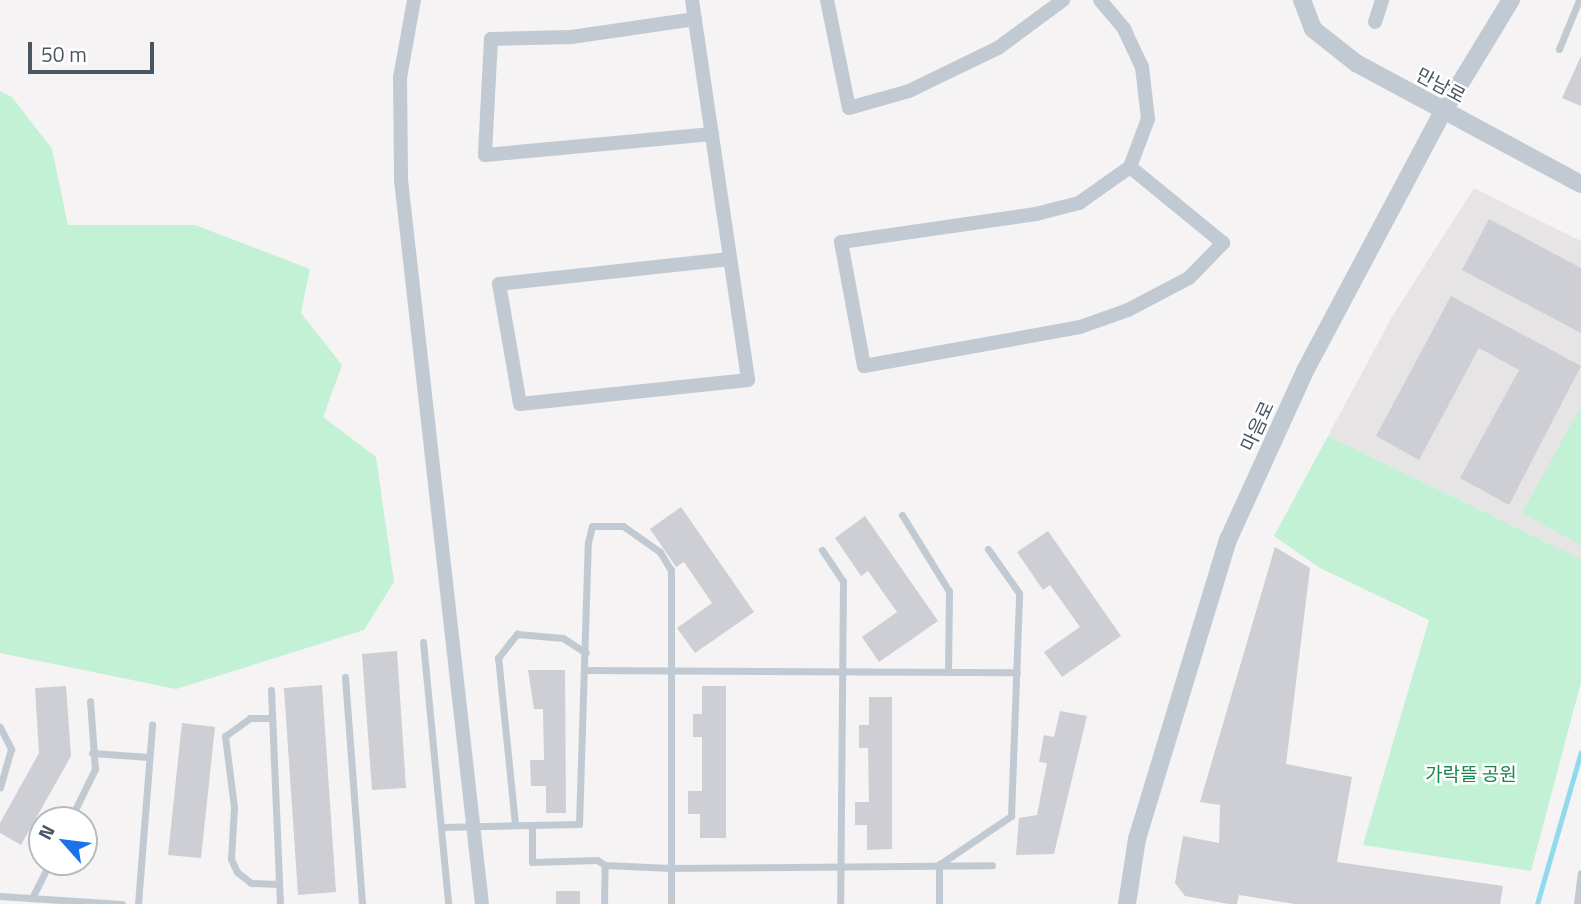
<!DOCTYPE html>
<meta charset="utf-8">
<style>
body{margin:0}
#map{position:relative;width:1581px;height:904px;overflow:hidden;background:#f5f3f3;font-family:"Titillium Web","Noto Sans KR",sans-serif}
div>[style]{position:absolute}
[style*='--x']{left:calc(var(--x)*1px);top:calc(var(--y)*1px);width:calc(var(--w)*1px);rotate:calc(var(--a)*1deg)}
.education>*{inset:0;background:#e6e4e5}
.green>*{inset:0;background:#c3f1d5}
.stream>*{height:5px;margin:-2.5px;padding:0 2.5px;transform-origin:2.5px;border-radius:2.5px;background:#90daee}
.building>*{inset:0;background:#cdcfd5}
.service>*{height:7px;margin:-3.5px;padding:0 3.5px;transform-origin:3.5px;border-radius:3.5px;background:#c1cad2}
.minor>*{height:14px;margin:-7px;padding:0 7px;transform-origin:7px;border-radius:7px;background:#c1cad2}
.tertiary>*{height:18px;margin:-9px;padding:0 9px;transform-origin:9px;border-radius:9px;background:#c1cad2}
span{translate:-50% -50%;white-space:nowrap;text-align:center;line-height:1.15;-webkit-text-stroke:5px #fff;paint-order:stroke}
.street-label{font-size:19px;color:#4a5661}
.park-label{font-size:19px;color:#17864f}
.north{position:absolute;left:28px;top:806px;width:70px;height:70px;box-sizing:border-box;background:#fff;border:2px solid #b7bbc0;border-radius:50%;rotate:298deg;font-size:19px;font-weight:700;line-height:28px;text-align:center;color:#4a5661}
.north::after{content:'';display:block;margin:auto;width:24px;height:32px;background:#1a73e8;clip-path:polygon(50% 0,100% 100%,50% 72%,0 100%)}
.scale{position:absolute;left:28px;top:42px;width:126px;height:32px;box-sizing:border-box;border:4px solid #4a5661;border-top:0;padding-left:9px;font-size:21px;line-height:24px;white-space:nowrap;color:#4a5661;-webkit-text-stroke:5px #fff;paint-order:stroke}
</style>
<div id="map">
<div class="education">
<i style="clip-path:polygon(1474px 188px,1581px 241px,1581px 559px,1328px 436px,1392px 317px)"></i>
</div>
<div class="green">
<i style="clip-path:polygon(0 91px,12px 97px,52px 149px,68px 225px,195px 225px,310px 269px,301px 313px,342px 365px,323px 417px,376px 457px,394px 582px,364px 630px,176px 689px,0 653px)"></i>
<i style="clip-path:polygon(1581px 406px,1581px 545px,1522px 513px)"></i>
<i style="clip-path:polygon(1328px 436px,1581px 559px,1581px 682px,1531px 871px,1363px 845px,1429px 620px,1320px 568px,1274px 536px)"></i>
</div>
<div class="stream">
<i style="--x:1537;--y:904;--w:158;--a:-73.9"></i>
</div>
<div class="building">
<i style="clip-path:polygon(1581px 56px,1581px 106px,1562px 98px)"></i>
<i style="clip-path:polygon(1489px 219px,1581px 268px,1581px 333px,1462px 270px)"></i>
<i style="clip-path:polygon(1451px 296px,1581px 366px,1509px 505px,1460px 478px,1519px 370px,1479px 348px,1419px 460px,1376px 436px)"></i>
<i style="clip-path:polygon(681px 507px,754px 612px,695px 653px,677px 628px,712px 603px,684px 562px,676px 567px,650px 529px)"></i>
<i style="clip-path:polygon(865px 516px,938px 621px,879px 662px,862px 637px,897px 612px,868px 571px,861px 576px,835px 538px)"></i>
<i style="clip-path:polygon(1048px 531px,1121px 636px,1062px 677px,1044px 652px,1080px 627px,1050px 585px,1043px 590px,1017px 552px)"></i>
<i style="clip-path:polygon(1275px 547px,1310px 568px,1286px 764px,1352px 777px,1337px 862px,1503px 886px,1500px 904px,1295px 904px,1239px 895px,1237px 904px,1229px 904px,1185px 896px,1175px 883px,1183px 836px,1219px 843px,1220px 805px,1200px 802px)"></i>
<i style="clip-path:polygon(397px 651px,406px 788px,372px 790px,362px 654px)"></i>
<i style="clip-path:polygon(528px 670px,565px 670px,566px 813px,546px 813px,546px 786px,531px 786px,530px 760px,544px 760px,543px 709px,534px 709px)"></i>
<i style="clip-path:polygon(322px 685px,336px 892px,298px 895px,284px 688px)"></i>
<i style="clip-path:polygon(66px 686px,71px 756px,21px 845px,0 833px,0 823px,39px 753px,35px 688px)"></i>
<i style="clip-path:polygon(702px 686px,726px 686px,726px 838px,700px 838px,700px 814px,688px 814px,688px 791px,702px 791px,702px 737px,693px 737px,693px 714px,702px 714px)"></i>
<i style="clip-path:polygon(869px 697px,892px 697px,892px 849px,867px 850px,867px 825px,855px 825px,855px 802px,869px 802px,868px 748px,859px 748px,859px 725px,869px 725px)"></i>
<i style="clip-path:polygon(1060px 711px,1087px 716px,1054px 854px,1016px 855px,1019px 818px,1037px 815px,1047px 763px,1039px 762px,1044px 735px,1054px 737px)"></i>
<i style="clip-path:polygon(182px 723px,215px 727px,201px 858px,168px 855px)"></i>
<i style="clip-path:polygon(556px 891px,580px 891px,580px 904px,556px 904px)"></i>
</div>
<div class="service">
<i style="--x:1559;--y:49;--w:53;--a:-67.8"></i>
<i style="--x:902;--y:515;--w:89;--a:58.3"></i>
<i style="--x:949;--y:591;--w:80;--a:90.7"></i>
<i style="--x:822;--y:550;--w:37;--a:56"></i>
<i style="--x:843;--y:581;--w:323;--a:90.5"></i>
<i style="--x:423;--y:642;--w:263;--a:84.5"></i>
<i style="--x:586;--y:670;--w:431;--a:0.3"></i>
<i style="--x:345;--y:677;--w:228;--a:85.7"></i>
<i style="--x:271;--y:690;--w:214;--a:87.6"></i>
<i style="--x:271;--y:718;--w:21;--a:180"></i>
<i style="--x:250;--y:718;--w:31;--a:144"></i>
<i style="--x:225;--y:736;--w:72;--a:82.8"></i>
<i style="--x:234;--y:807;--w:52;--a:93.3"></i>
<i style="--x:231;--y:859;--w:14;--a:65"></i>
<i style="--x:237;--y:872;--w:18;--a:38"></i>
<i style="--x:251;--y:883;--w:28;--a:2"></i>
<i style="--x:0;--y:727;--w:25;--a:63"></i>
<i style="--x:11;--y:749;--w:40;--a:106"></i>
<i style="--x:92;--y:753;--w:57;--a:4"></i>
<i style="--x:70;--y:820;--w:57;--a:-63.9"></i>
<i style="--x:95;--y:769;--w:68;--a:-94.2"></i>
<i style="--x:515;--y:824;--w:167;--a:-95.8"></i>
<i style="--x:498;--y:658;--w:31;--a:-52"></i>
<i style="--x:517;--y:634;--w:46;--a:5"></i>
<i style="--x:563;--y:638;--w:27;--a:33"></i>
<i style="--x:532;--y:825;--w:37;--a:90"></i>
<i style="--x:532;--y:862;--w:65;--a:-1.8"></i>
<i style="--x:597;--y:860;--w:9;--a:32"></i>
<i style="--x:605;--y:865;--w:65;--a:2.6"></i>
<i style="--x:670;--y:868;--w:322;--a:-0.5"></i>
<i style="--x:442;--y:827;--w:137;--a:-1.3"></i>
<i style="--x:579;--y:824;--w:281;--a:-88.2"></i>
<i style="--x:588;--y:543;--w:17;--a:-77"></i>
<i style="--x:592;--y:526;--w:31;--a:0"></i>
<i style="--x:623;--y:526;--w:45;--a:35.1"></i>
<i style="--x:660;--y:552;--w:21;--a:59"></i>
<i style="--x:671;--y:570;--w:334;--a:90"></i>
<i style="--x:940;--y:864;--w:86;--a:-34.1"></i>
<i style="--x:1011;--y:816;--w:223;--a:-87.9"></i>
<i style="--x:1019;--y:593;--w:54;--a:-125.2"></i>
<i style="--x:0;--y:896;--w:122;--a:3.8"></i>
<i style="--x:32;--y:898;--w:40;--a:-63.4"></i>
<i style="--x:138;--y:904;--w:180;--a:-85.5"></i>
<i style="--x:604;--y:904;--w:39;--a:-89"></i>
<i style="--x:939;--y:904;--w:40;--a:-90"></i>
<i style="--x:1577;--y:904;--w:31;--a:-83"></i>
</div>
<div class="minor">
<i style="--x:414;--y:0;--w:79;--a:100.2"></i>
<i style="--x:400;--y:78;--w:102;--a:89.4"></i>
<i style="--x:401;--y:180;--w:729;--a:83.62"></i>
<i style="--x:692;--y:0;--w:384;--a:81.6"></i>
<i style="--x:748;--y:380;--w:229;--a:174"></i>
<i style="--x:520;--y:404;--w:122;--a:-99.9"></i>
<i style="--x:499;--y:284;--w:232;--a:-6.2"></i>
<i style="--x:827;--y:0;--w:110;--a:78.5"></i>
<i style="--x:849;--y:108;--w:62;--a:-15.8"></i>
<i style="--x:909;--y:91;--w:99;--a:-25.8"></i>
<i style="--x:998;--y:48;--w:81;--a:-36.4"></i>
<i style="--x:1100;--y:0;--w:38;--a:50"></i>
<i style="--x:1124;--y:29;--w:42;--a:64.7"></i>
<i style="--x:1142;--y:67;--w:52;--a:83.4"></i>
<i style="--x:1148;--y:119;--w:51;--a:110.6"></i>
<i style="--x:1130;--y:167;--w:62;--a:144.8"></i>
<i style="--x:1079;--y:203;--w:44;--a:165.7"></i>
<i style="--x:1036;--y:214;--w:197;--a:171.8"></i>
<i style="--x:841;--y:242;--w:126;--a:79.5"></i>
<i style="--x:864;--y:366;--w:219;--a:-10.2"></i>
<i style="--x:1080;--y:327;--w:51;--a:-19.5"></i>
<i style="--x:1128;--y:310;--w:69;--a:-27.7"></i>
<i style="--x:1189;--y:278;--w:49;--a:-45.8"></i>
<i style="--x:1223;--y:243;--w:120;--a:-140.7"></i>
<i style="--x:695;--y:19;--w:125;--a:171.7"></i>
<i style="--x:571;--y:37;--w:80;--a:178.6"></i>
<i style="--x:491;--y:39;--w:116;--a:93"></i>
<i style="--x:485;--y:155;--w:228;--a:-5.3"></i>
<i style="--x:1375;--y:22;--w:23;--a:-72"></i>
</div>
<div class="tertiary">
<i style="--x:1302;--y:0;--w:31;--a:69"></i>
<i style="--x:1313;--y:29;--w:55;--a:38.3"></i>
<i style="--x:1356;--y:63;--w:255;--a:28.3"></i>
<i style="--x:1127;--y:904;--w:66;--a:-81.3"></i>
<i style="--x:1137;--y:839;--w:313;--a:-73.1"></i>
<i style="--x:1228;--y:540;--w:188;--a:-65.5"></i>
<i style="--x:1306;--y:369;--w:293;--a:-62"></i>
<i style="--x:1444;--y:110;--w:129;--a:-58.7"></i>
</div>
<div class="street-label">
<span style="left:1441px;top:85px;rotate:28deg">만남로</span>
<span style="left:1257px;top:426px;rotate:-65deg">마음로</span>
</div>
<div class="park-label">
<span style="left:1471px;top:774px">가락뜰 공원</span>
</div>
<div class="north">N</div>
<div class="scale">50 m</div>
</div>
